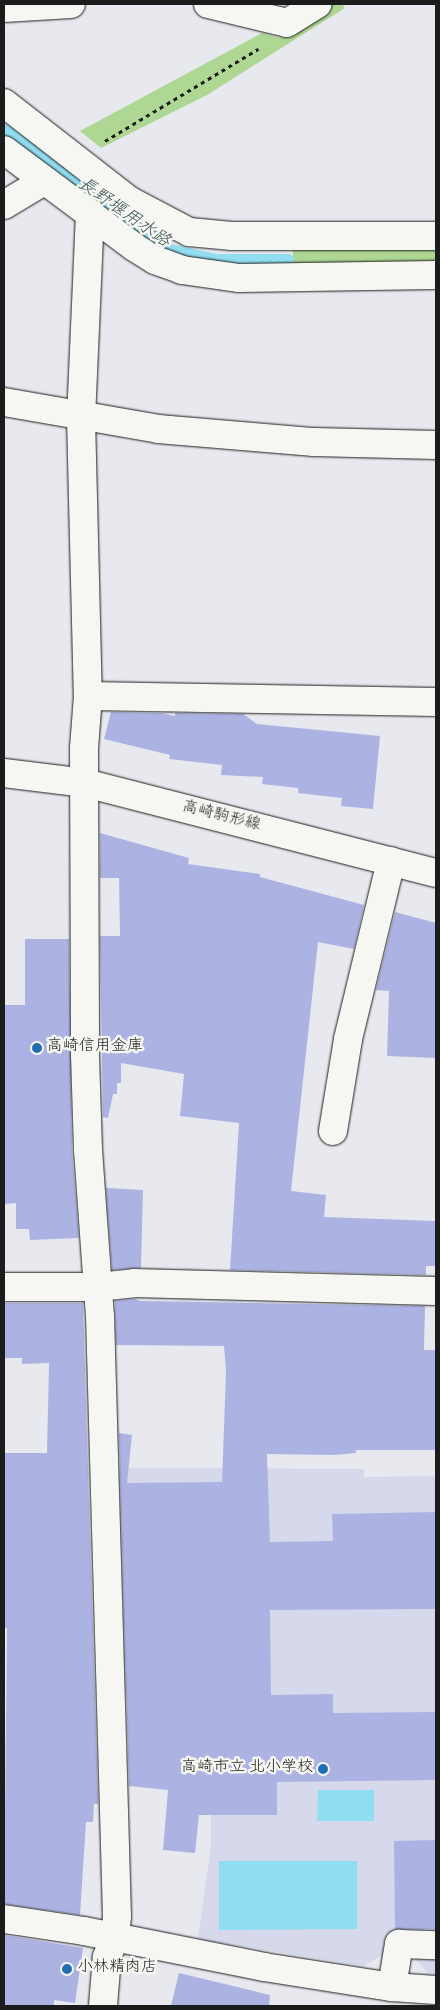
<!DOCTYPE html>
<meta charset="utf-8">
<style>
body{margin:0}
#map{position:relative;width:440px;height:2010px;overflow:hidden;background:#e7e9ef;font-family:"Gochi Hand","Klee One",sans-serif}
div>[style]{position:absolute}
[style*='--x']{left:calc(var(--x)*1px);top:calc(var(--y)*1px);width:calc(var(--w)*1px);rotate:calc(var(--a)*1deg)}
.built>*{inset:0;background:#d5d9eb}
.green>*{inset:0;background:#afd794}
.water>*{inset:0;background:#91ddf1}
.stream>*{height:11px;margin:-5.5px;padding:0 5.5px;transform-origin:5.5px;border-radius:5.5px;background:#91ddf1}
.building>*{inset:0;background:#acb3e3}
.path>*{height:3px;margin-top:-1.5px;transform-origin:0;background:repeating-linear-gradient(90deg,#1c1c1c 0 4px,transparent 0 8px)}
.roads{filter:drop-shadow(0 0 1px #1c1c1c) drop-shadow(0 0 1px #1c1c1c)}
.minor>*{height:28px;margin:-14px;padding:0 14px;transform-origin:14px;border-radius:14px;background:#f6f6f2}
.major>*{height:28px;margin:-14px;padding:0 14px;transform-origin:14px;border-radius:14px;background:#f6f6f2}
.dots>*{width:14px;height:14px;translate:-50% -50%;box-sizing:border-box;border:2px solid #f6f6f2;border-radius:50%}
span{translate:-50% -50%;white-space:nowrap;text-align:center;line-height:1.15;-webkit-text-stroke:5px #f6f6f2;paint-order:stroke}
.street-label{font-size:16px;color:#1c1c1c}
.poi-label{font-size:16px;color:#1c1c1c}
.left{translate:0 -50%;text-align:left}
.right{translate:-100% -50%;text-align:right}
.water-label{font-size:18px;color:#3f565c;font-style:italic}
.frame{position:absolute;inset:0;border:5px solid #1c1c1c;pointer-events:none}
</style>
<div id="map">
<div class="built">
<i style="clip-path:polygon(115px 1468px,364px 1469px,364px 1477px,436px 1476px,436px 1974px,428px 1973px,413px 1956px,383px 1955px,363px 1966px,198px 1939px,211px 1845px,211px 1694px,123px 1694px)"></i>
</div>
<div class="green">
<i style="clip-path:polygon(332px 4px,342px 4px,345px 8px,207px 95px,101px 148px,80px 131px,262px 33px,280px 38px)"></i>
<i style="clip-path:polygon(436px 244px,436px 268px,293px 271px,293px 247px)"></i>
</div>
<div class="water">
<i style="clip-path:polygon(318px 1790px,374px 1790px,374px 1821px,317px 1821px)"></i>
<i style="clip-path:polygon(219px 1861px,357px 1861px,357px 1929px,219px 1930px)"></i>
</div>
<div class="stream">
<i style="--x:4;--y:129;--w:205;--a:35.9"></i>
<i style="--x:170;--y:249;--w:46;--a:12.5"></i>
<i style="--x:215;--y:259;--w:73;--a:0"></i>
</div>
<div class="building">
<i style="clip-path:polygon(111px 712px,161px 713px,175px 716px,175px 713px,243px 714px,257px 724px,380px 736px,373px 809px,341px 806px,342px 798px,298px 793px,298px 788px,262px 784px,263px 777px,221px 775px,222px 765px,169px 759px,170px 755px,104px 739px)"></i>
<i style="clip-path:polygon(100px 833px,189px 858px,188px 864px,260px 874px,260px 877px,364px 905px,354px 949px,318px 942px,291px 1191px,326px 1195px,324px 1217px,436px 1221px,436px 1266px,426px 1266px,426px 1275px,230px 1270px,239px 1123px,180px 1116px,184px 1074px,121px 1063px,121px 1083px,117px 1083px,117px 1094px,113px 1094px,108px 1118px,103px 1117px,100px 936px,120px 936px,119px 878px,100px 878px)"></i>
<i style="clip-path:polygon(395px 912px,436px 923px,436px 1058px,387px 1056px,389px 991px,376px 990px)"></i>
<i style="clip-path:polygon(25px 939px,69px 939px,72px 1151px,79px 1238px,30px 1240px,29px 1229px,16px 1229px,16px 1203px,4px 1204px,4px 1005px,25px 1005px)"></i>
<i style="clip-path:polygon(106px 1188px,143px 1190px,141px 1268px,112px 1270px)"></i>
<i style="clip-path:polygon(135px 1299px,141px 1301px,425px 1306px,424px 1350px,436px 1350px,436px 1450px,356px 1450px,356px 1453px,335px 1455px,267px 1454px,270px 1542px,333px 1541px,332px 1514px,436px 1512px,436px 1609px,270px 1610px,271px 1695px,333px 1694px,333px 1713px,436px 1712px,436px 1780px,277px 1782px,277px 1815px,199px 1815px,195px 1853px,163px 1850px,168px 1790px,129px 1786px,119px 1433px,132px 1435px,127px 1483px,222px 1482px,226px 1372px,224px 1346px,116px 1345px,115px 1301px)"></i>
<i style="clip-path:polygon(4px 1303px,83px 1303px,98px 1798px,98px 1804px,94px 1804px,93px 1822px,86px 1822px,80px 1915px,4px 1904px,7px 1628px,4px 1628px,4px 1453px,47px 1453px,49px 1363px,22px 1364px,22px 1358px,4px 1358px)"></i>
<i style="clip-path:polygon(436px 1840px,436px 1929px,395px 1929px,394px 1841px)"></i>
<i style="clip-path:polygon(4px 1935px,83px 1948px,75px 2003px,54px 2000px,54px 2006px,4px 2006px)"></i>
<i style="clip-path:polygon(179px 1973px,270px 1995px,269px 2006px,171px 2006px)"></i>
</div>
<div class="path">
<i style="--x:105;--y:141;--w:179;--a:-31"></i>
</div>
<div class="roads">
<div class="minor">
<i style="--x:208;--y:4;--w:81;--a:13.5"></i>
<i style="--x:287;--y:23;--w:36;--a:-32"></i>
<i style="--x:4;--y:8;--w:67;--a:-3.4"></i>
<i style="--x:4;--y:103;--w:160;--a:37.9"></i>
<i style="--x:130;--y:201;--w:67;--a:27.7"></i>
<i style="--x:189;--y:232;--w:43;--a:5.3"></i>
<i style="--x:232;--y:236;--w:204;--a:0"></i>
<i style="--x:4;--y:150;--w:162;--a:36.7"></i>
<i style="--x:134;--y:247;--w:25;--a:32"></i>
<i style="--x:155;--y:260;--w:29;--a:20"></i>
<i style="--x:182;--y:270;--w:58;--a:8"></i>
<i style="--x:239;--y:278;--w:197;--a:-0.9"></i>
<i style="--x:4;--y:205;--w:47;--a:-31"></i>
<i style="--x:90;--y:213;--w:204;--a:92.5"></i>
<i style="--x:81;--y:417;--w:279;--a:88.6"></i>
<i style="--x:88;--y:696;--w:52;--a:94.4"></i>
<i style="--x:84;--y:748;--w:307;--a:89.8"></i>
<i style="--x:85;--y:1055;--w:95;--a:88.2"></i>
<i style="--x:88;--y:1150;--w:166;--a:85.9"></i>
<i style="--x:100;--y:1316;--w:600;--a:88.38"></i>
<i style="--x:117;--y:1916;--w:21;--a:95"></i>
<i style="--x:115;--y:1937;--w:22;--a:112"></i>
<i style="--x:107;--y:1957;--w:49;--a:94.7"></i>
<i style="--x:4;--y:402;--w:156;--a:9.9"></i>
<i style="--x:158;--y:429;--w:157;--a:4.8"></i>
<i style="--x:314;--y:442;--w:122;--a:1.4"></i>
<i style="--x:88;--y:696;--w:348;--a:1"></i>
<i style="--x:333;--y:1131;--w:93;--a:-80.7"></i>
<i style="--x:348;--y:1039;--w:183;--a:-76.4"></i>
<i style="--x:4;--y:1287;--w:94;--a:0"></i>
<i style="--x:98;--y:1287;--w:36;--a:-6"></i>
<i style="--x:134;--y:1283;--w:302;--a:1.5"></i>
<i style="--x:4;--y:1919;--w:81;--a:8.5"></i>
<i style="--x:84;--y:1931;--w:184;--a:11.3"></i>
<i style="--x:264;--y:1967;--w:130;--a:8.9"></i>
<i style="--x:392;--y:1987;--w:44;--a:3.9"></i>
<i style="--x:392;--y:1987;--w:44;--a:-80.8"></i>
<i style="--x:399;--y:1944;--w:37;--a:2"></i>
</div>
<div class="major">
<i style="--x:4;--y:773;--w:82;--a:7"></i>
<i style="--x:85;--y:783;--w:362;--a:14.4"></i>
</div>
</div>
<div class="dots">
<i style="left:37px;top:1048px;background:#1f6fb2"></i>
<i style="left:323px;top:1769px;background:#1f6fb2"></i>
<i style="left:67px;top:1969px;background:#1f6fb2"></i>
</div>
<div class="street-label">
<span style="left:221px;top:818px;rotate:14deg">高崎駒形線</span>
</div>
<div class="poi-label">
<span class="left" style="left:47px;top:1048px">高崎信用金庫</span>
<span class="right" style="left:313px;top:1769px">高崎市立 北小学校</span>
<span class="left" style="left:77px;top:1969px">小林精肉店</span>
</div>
<div class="water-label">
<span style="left:123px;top:214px;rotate:35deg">長野堰用水路</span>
</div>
<div class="frame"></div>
</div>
